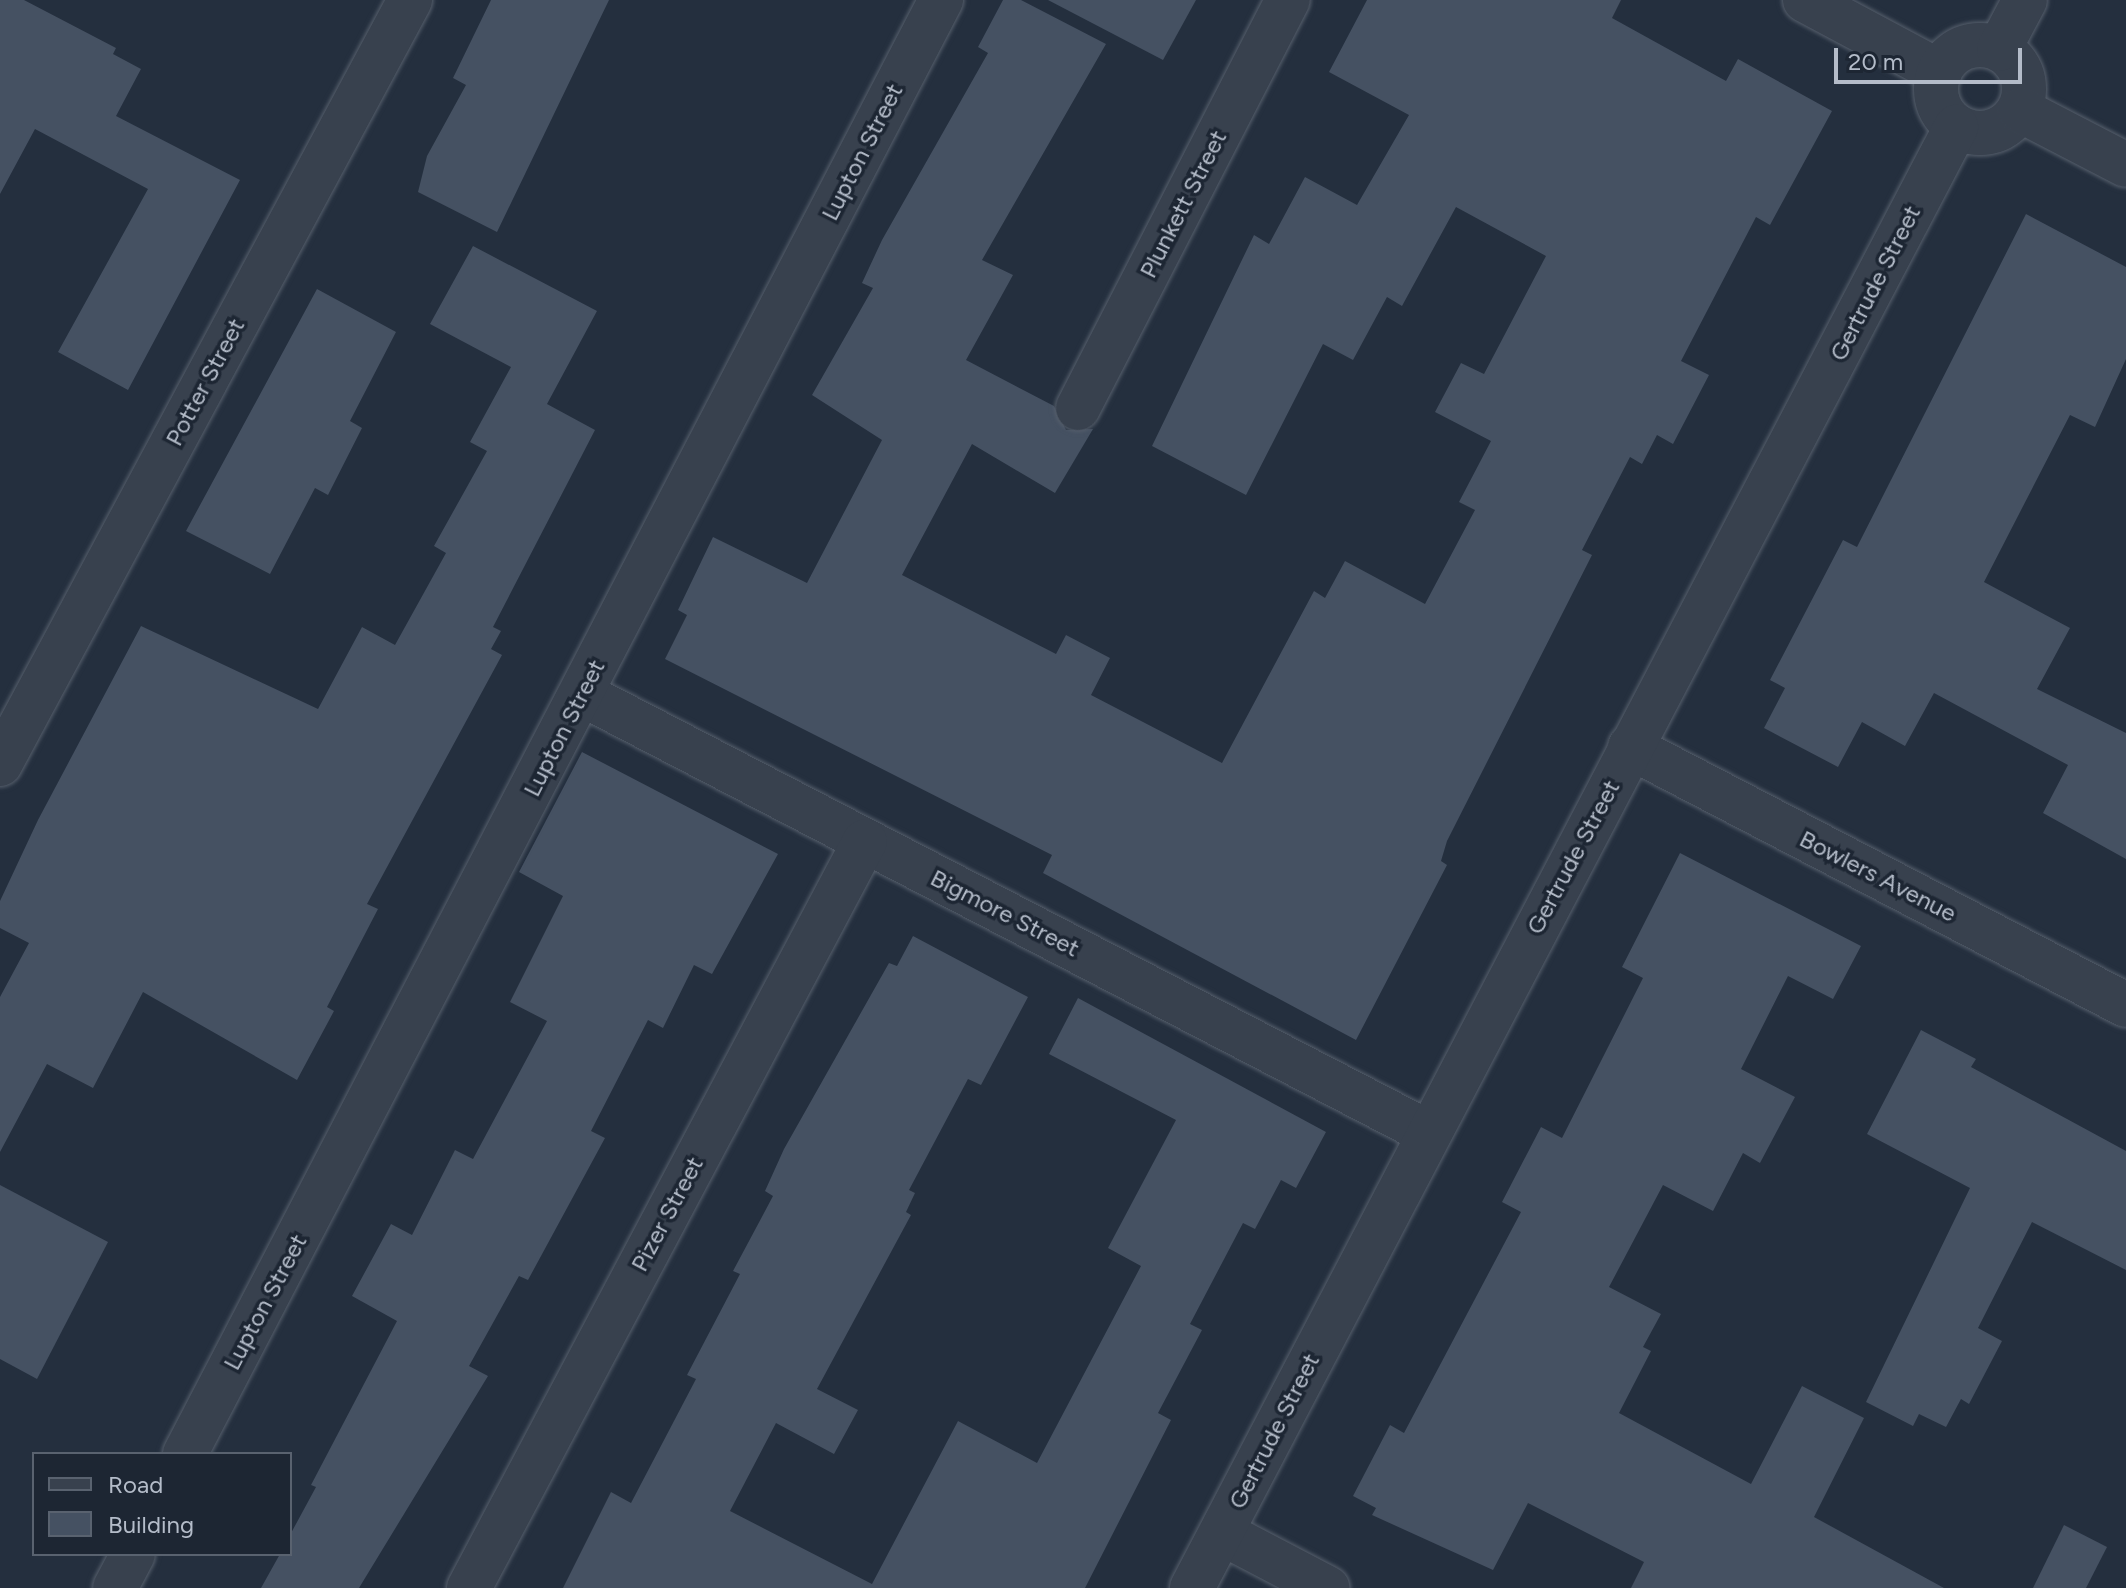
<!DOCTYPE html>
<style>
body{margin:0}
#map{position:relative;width:2126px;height:1588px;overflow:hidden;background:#242f3e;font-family:Figtree,sans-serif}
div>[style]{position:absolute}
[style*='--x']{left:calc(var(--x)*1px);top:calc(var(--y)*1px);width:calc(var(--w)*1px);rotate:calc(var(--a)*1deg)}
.building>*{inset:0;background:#455162}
.roads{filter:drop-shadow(0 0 2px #565f6c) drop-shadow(0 0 2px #565f6c)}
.street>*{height:44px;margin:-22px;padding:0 22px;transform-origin:22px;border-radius:22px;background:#38414e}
.street>.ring{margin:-22px;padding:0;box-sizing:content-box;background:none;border:44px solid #38414e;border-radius:50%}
span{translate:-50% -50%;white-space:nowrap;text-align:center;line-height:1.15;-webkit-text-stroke:7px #1d2633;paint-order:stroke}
.street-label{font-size:24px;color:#b4bcc9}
.legend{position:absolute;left:32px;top:1452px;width:260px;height:104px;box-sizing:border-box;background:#1d2633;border:2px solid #59626f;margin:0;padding:10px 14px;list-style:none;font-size:24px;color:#b4bcc9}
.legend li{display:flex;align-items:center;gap:16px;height:40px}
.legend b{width:40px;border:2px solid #59626f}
.scale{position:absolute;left:1834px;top:48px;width:188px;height:36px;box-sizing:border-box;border:4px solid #b4bcc9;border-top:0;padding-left:10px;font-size:24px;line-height:28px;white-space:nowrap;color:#b4bcc9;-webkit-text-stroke:6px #1d2633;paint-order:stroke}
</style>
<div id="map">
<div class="building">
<i style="clip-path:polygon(0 0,24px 0,116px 48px,113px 54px,141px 69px,116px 116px,240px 180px,128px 390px,58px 352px,148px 189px,35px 129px,0 194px)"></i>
<i style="clip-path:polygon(491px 0,609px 0,497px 232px,418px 192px,427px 156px,466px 85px,453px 78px)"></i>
<i style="clip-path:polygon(1003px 0,1021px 0,1106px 44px,982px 260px,1013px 275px,966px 360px,1054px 406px,1066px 430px,1093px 429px,1055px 493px,972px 444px,902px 575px,1056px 654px,1066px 635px,1110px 658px,1091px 695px,1222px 763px,1314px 591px,1325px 598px,1345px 561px,1425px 604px,1475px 510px,1459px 502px,1491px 441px,1435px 412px,1461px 363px,1484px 374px,1546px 256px,1456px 207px,1402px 306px,1387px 297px,1353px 360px,1323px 344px,1246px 495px,1152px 446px,1254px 235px,1269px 244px,1305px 177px,1357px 205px,1409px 115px,1329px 72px,1367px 0,1621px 0,1612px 18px,1726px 81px,1738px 59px,1832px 111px,1770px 225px,1756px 217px,1681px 361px,1709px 375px,1673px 444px,1657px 435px,1642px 464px,1630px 457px,1582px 550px,1592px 555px,1447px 841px,1441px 861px,1447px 865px,1356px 1040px,1043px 873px,1052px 855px,665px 659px,687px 615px,678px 610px,713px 537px,807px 583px,882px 440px,812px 395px,873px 288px,862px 283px,882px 240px,988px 53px,978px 47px)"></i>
<i style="clip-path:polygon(1048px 0,1196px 0,1163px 60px)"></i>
<i style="clip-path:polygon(2026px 214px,2126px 267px,2126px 359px,2095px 427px,2070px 415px,1984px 582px,2070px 628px,2037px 689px,2126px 733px,2126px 859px,2043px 813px,2068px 765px,1934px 693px,1905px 746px,1862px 722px,1838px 767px,1764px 728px,1785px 688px,1770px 680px,1843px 540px,1857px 547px)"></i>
<i style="clip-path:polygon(473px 246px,597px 311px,547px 404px,595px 430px,493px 627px,501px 631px,491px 649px,502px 655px,367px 904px,378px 909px,327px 1007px,334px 1011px,297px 1080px,143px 992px,93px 1088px,47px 1064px,0 1152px,0 997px,29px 943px,0 928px,0 901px,38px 820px,141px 626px,318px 709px,362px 627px,395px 645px,446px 553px,434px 546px,487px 451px,470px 442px,511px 367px,430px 324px)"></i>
<i style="clip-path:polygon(317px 289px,396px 332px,350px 421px,362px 428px,328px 495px,315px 488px,270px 574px,186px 531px)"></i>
<i style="clip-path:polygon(582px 752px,778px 854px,712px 974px,694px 965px,663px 1028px,648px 1020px,591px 1131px,605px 1138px,528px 1280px,519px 1276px,469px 1366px,488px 1376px,359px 1588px,261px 1588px,280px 1554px,290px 1554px,290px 1535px,316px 1487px,311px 1485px,397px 1321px,352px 1296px,391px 1224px,412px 1235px,455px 1150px,473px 1159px,547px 1021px,510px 1002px,563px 896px,519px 872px)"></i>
<i style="clip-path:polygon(1680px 853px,1861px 946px,1833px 999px,1788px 976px,1741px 1069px,1795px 1097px,1760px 1163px,1743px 1153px,1713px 1211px,1663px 1185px,1609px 1287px,1661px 1314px,1643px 1347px,1651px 1351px,1619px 1413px,1751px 1484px,1802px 1386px,1864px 1418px,1814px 1517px,1944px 1588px,1631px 1588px,1644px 1562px,1528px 1503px,1493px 1570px,1372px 1515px,1376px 1508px,1353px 1496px,1390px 1425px,1404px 1433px,1521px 1212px,1502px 1202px,1541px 1127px,1562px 1138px,1643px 978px,1622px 967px)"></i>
<i style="clip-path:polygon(913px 936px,1028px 997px,981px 1085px,968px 1079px,909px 1190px,915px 1193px,906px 1212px,911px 1215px,817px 1389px,858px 1410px,834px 1454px,776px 1423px,730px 1511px,872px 1584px,958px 1421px,1037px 1463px,1141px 1266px,1108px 1248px,1176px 1120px,1049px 1054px,1078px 998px,1326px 1132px,1296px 1188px,1281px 1180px,1255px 1229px,1243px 1223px,1190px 1324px,1202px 1330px,1158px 1413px,1171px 1420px,1085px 1588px,563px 1588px,611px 1492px,631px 1503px,696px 1379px,687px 1375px,740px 1274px,733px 1271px,773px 1196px,765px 1191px,784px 1149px,889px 963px,897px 966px)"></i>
<i style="clip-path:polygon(1921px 1030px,1976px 1059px,1971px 1067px,2126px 1151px,2126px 1270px,2032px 1222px,1978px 1328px,2002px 1341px,1969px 1404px,1961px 1399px,1946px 1427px,1919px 1414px,1913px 1426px,1866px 1402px,1970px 1188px,1867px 1134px)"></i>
<i style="clip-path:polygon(0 1185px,108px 1242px,37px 1379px,0 1359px)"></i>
<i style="clip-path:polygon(2064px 1525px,2107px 1547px,2086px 1588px,2033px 1588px)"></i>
</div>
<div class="roads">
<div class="street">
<i style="--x:1805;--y:0;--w:153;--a:28.1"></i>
<i class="ring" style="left:1936px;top:45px;width:44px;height:44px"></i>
<i style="--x:1999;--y:49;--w:55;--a:-62"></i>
<i style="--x:2020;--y:110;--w:119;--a:27.4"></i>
<i style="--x:1078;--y:408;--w:459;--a:-62.8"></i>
<i style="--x:582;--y:694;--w:952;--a:27.4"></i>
<i style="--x:1630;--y:747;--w:559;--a:27.48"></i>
<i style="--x:0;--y:764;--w:867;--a:-61.78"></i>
<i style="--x:185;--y:1454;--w:1639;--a:-62.53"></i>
<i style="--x:1222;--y:1533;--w:119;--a:27.6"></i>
<i style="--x:115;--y:1588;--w:38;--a:-62"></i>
<i style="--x:469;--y:1588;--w:845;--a:-62.07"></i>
<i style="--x:1192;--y:1588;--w:1649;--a:-62.39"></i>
</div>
</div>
<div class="street-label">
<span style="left:862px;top:152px;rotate:-63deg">Lupton Street</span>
<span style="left:1183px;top:204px;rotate:-63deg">Plunkett Street</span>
<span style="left:1875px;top:283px;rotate:-63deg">Gertrude Street</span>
<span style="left:205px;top:382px;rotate:-62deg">Potter Street</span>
<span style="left:564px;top:728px;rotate:-63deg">Lupton Street</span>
<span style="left:1573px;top:857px;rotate:-62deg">Gertrude Street</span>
<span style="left:1878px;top:876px;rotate:27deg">Bowlers Avenue</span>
<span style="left:1005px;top:913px;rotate:27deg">Bigmore Street</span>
<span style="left:667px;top:1214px;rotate:-62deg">Pizer Street</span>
<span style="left:265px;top:1302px;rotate:-62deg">Lupton Street</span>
<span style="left:1274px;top:1431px;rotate:-63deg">Gertrude Street</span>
</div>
<ul class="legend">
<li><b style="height:10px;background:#38414e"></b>Road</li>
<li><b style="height:22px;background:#455162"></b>Building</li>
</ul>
<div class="scale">20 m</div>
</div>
